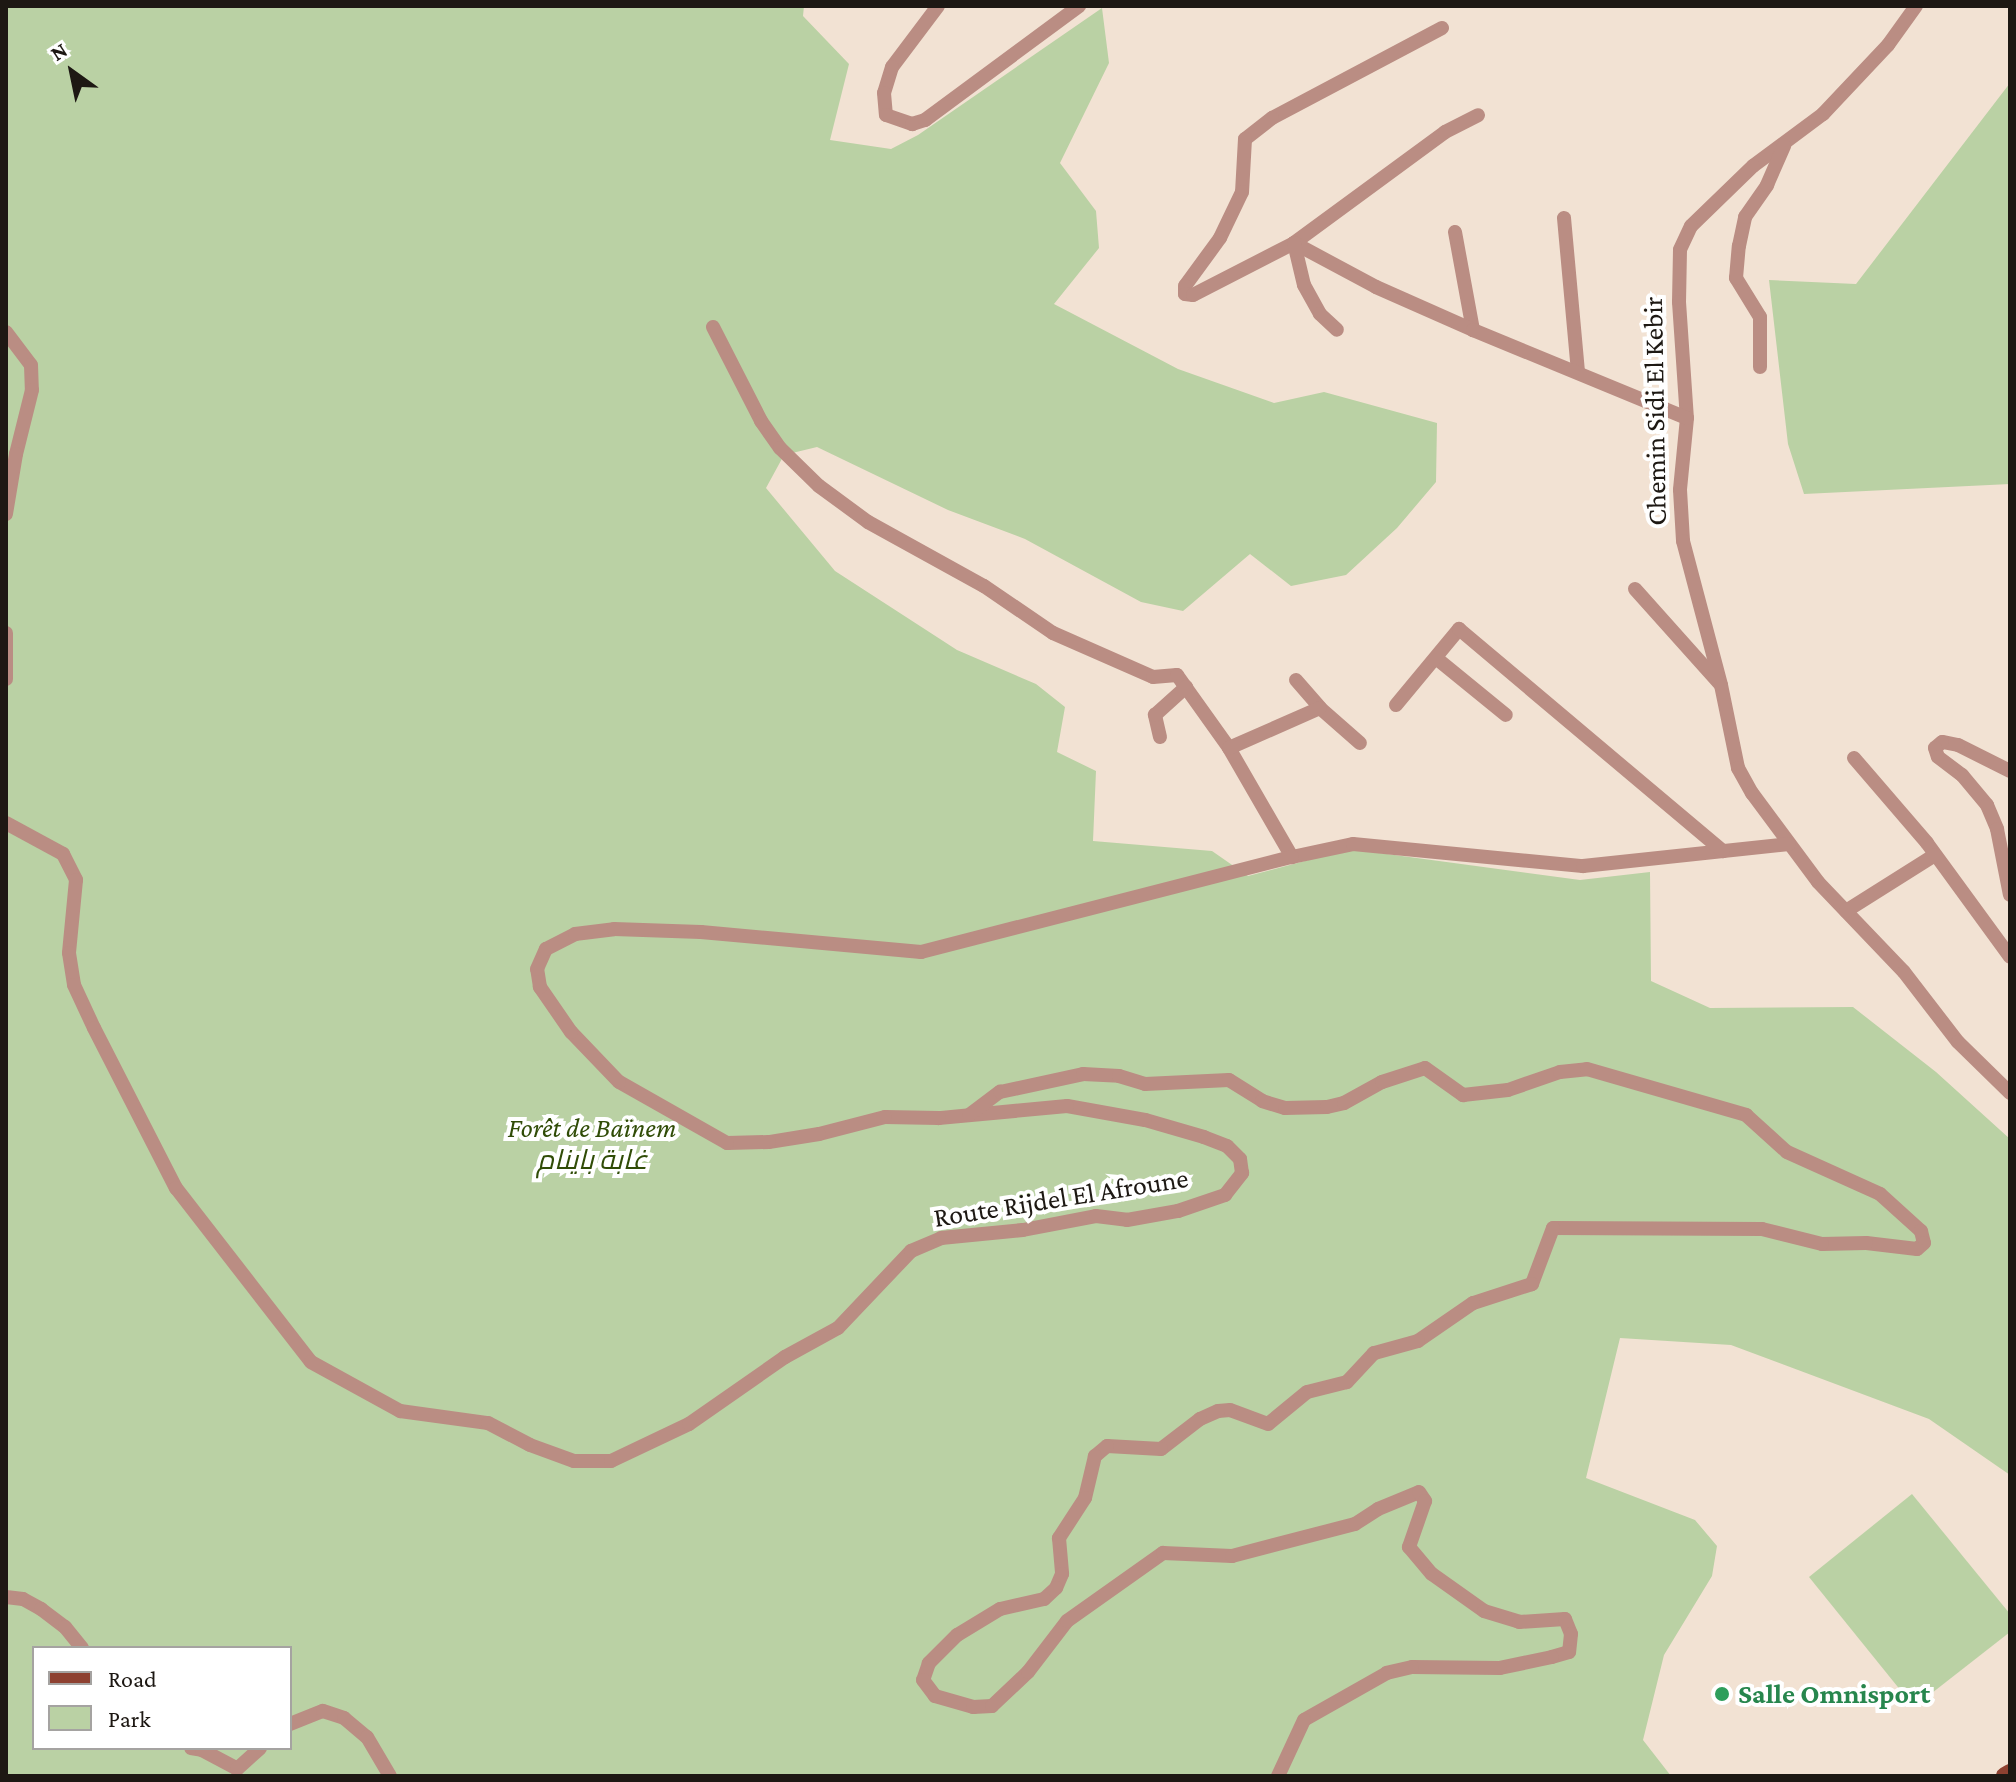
<!DOCTYPE html>
<meta charset="utf-8">
<style>
body{margin:0}
#map{position:relative;width:2016px;height:1782px;overflow:hidden;background:#f2e2d3;font-family:"Crimson Pro",Cairo,serif}
div>[style]{position:absolute}
[style*='--x']{left:calc(var(--x)*1px);top:calc(var(--y)*1px);width:calc(var(--w)*1px);rotate:calc(var(--a)*1deg)}
.green>*{inset:0;background:#bad1a4}
.minor>*{height:14px;margin:-7px;padding:0 7px;transform-origin:7px;border-radius:7px;background:#ba8d83}
.major>*{height:18px;margin:-9px;padding:0 9px;transform-origin:9px;border-radius:9px;background:#8e4131}
.dots>*{width:22px;height:22px;translate:-50% -50%;box-sizing:border-box;border:4px solid #fff;border-radius:50%}
span{translate:-50% -50%;white-space:nowrap;text-align:center;line-height:1.15;-webkit-text-stroke:8px #fff;paint-order:stroke}
.street-label{font-size:28px;color:#1d1813}
.park-label{font-size:28px;color:#304c07;font-style:italic}
.leisure-label{font-size:28px;color:#27864d;font-weight:700}
.left{translate:0 -50%;text-align:left}
.frame{position:absolute;inset:0;border:8px solid #1d1813;pointer-events:none}
.legend{position:absolute;left:32px;top:1646px;width:260px;height:104px;box-sizing:border-box;background:#fff;border:2px solid #a5a3a1;margin:0;padding:10px 14px;list-style:none;font-size:24px;color:#1d1813}
.legend li{display:flex;align-items:center;gap:16px;height:40px}
.legend b{width:40px;border:2px solid #a5a3a1}
.north{position:absolute;left:32px;top:32px;width:80px;height:80px;-webkit-text-stroke:6px #fff;paint-order:stroke;rotate:327deg;font-size:22px;font-weight:700;line-height:32px;text-align:center;color:#1d1813}
.north::after{content:'';display:block;margin:auto;width:28px;height:36px;background:#1d1813;clip-path:polygon(50% 0,100% 100%,50% 72%,0 100%)}
</style>
<div id="map">
<div class="green">
<i style="clip-path:polygon(evenodd,6px 6px,804px 6px,803px 16px,849px 64px,830px 140px,891px 149px,918px 135px,1102px 8px,1109px 63px,1060px 163px,1096px 211px,1099px 248px,1054px 304px,1178px 369px,1274px 403px,1324px 392px,1437px 423px,1436px 482px,1397px 528px,1346px 575px,1291px 586px,1250px 554px,1183px 611px,1141px 602px,1025px 539px,948px 510px,817px 447px,784px 455px,766px 488px,835px 571px,957px 650px,1036px 684px,1065px 707px,1057px 752px,1096px 771px,1093px 841px,1212px 851px,1248px 876px,1350px 849px,1580px 880px,1650px 872px,1651px 981px,1710px 1008px,1853px 1007px,1936px 1072px,2010px 1139px,2010px 1475px,1929px 1419px,1731px 1345px,1620px 1338px,1586px 1478px,1695px 1520px,1717px 1546px,1712px 1576px,1664px 1655px,1643px 1740px,1671px 1776px,6px 1776px,6px 6px,34px 1648px,290px 1648px,290px 1748px,34px 1748px,34px 1648px)"></i>
<i style="clip-path:polygon(2010px 83px,2010px 484px,1804px 494px,1788px 444px,1769px 280px,1856px 284px)"></i>
<i style="clip-path:polygon(1912px 1494px,2010px 1614px,2010px 1632px,1914px 1707px,1809px 1577px)"></i>
</div>
<div class="minor">
<i style="--x:938;--y:6;--w:76;--a:127"></i>
<i style="--x:892;--y:67;--w:27;--a:107"></i>
<i style="--x:884;--y:93;--w:22;--a:85"></i>
<i style="--x:886;--y:115;--w:28;--a:19"></i>
<i style="--x:912;--y:124;--w:14;--a:-17"></i>
<i style="--x:925;--y:120;--w:192;--a:-36.5"></i>
<i style="--x:1916;--y:6;--w:48;--a:125.7"></i>
<i style="--x:1888;--y:45;--w:95;--a:133.3"></i>
<i style="--x:1823;--y:114;--w:87;--a:143.4"></i>
<i style="--x:1753;--y:166;--w:86;--a:135.9"></i>
<i style="--x:1691;--y:226;--w:26;--a:115"></i>
<i style="--x:1680;--y:250;--w:52;--a:91.1"></i>
<i style="--x:1679;--y:302;--w:116;--a:86.1"></i>
<i style="--x:1687;--y:418;--w:72;--a:95.6"></i>
<i style="--x:1680;--y:490;--w:51;--a:86.6"></i>
<i style="--x:1683;--y:541;--w:149;--a:75.2"></i>
<i style="--x:1721;--y:685;--w:85;--a:78.4"></i>
<i style="--x:1738;--y:768;--w:29;--a:61"></i>
<i style="--x:1752;--y:793;--w:111;--a:53.4"></i>
<i style="--x:1818;--y:882;--w:124;--a:46.3"></i>
<i style="--x:1904;--y:972;--w:88;--a:52.4"></i>
<i style="--x:1958;--y:1042;--w:73;--a:44.4"></i>
<i style="--x:1442;--y:28;--w:192;--a:152.1"></i>
<i style="--x:1272;--y:118;--w:34;--a:142"></i>
<i style="--x:1245;--y:139;--w:53;--a:93.2"></i>
<i style="--x:1242;--y:192;--w:51;--a:115.6"></i>
<i style="--x:1220;--y:238;--w:59;--a:126.1"></i>
<i style="--x:1185;--y:286;--w:8;--a:90"></i>
<i style="--x:1185;--y:294;--w:8;--a:7"></i>
<i style="--x:1193;--y:295;--w:114;--a:-27.2"></i>
<i style="--x:1294;--y:243;--w:187;--a:-36.3"></i>
<i style="--x:1445;--y:132;--w:37;--a:-27"></i>
<i style="--x:1564;--y:218;--w:155;--a:84.8"></i>
<i style="--x:1455;--y:232;--w:100;--a:79.6"></i>
<i style="--x:1294;--y:243;--w:93;--a:28.2"></i>
<i style="--x:1376;--y:287;--w:106;--a:23.9"></i>
<i style="--x:1473;--y:330;--w:231;--a:22.4"></i>
<i style="--x:1294;--y:243;--w:43;--a:76.6"></i>
<i style="--x:1304;--y:285;--w:33;--a:61"></i>
<i style="--x:1320;--y:314;--w:23;--a:43"></i>
<i style="--x:713;--y:327;--w:106;--a:62.9"></i>
<i style="--x:761;--y:421;--w:33;--a:55"></i>
<i style="--x:780;--y:448;--w:54;--a:44.3"></i>
<i style="--x:819;--y:486;--w:61;--a:36.3"></i>
<i style="--x:868;--y:522;--w:132;--a:28.9"></i>
<i style="--x:984;--y:586;--w:83;--a:34.3"></i>
<i style="--x:1053;--y:633;--w:109;--a:23.7"></i>
<i style="--x:1153;--y:677;--w:24;--a:-5"></i>
<i style="--x:1177;--y:675;--w:90;--a:54.5"></i>
<i style="--x:1229;--y:748;--w:126;--a:60"></i>
<i style="--x:1292;--y:857;--w:62;--a:-12"></i>
<i style="--x:1353;--y:844;--w:231;--a:5.5"></i>
<i style="--x:1583;--y:866;--w:207;--a:-6.1"></i>
<i style="--x:6;--y:332;--w:41;--a:52.9"></i>
<i style="--x:31;--y:365;--w:25;--a:88"></i>
<i style="--x:32;--y:390;--w:66;--a:104"></i>
<i style="--x:16;--y:454;--w:61;--a:99.5"></i>
<i style="--x:1760;--y:367;--w:50;--a:-90"></i>
<i style="--x:1760;--y:317;--w:46;--a:-121.6"></i>
<i style="--x:1736;--y:278;--w:32;--a:-85"></i>
<i style="--x:1739;--y:246;--w:30;--a:-78"></i>
<i style="--x:1745;--y:217;--w:39;--a:-55"></i>
<i style="--x:1767;--y:185;--w:43;--a:-66.4"></i>
<i style="--x:1635;--y:589;--w:127;--a:48.2"></i>
<i style="--x:6;--y:633;--w:46;--a:90"></i>
<i style="--x:1436;--y:658;--w:90;--a:39.2"></i>
<i style="--x:1296;--y:680;--w:37;--a:49"></i>
<i style="--x:1320;--y:708;--w:53;--a:41.2"></i>
<i style="--x:1396;--y:705;--w:99;--a:-50.3"></i>
<i style="--x:1459;--y:629;--w:345;--a:40.1"></i>
<i style="--x:1160;--y:737;--w:23;--a:-103"></i>
<i style="--x:1155;--y:715;--w:42;--a:-42.1"></i>
<i style="--x:1229;--y:748;--w:99;--a:-23.7"></i>
<i style="--x:1854;--y:758;--w:112;--a:49.3"></i>
<i style="--x:1927;--y:843;--w:141;--a:53.9"></i>
<i style="--x:2010;--y:771;--w:58;--a:-153.4"></i>
<i style="--x:1958;--y:745;--w:16;--a:-169"></i>
<i style="--x:1942;--y:742;--w:9;--a:139"></i>
<i style="--x:1935;--y:748;--w:9;--a:72"></i>
<i style="--x:1938;--y:757;--w:30;--a:37"></i>
<i style="--x:1962;--y:775;--w:39;--a:50"></i>
<i style="--x:1987;--y:805;--w:26;--a:67"></i>
<i style="--x:1997;--y:829;--w:67;--a:78.9"></i>
<i style="--x:6;--y:823;--w:65;--a:28.5"></i>
<i style="--x:63;--y:854;--w:29;--a:63"></i>
<i style="--x:76;--y:880;--w:73;--a:95.5"></i>
<i style="--x:69;--y:953;--w:32;--a:81"></i>
<i style="--x:74;--y:985;--w:47;--a:65.1"></i>
<i style="--x:94;--y:1028;--w:180;--a:62.9"></i>
<i style="--x:176;--y:1188;--w:220;--a:52.2"></i>
<i style="--x:311;--y:1362;--w:102;--a:28.8"></i>
<i style="--x:400;--y:1411;--w:89;--a:7.8"></i>
<i style="--x:488;--y:1423;--w:47;--a:27.6"></i>
<i style="--x:530;--y:1445;--w:47;--a:20"></i>
<i style="--x:574;--y:1461;--w:37;--a:0"></i>
<i style="--x:611;--y:1461;--w:86;--a:-25.4"></i>
<i style="--x:689;--y:1424;--w:117;--a:-34.9"></i>
<i style="--x:785;--y:1357;--w:60;--a:-28.7"></i>
<i style="--x:838;--y:1328;--w:106;--a:-46.5"></i>
<i style="--x:911;--y:1251;--w:33;--a:-23"></i>
<i style="--x:941;--y:1238;--w:82;--a:-5.6"></i>
<i style="--x:1023;--y:1230;--w:74;--a:-10.9"></i>
<i style="--x:1096;--y:1216;--w:31;--a:7"></i>
<i style="--x:1127;--y:1220;--w:52;--a:-10"></i>
<i style="--x:1178;--y:1211;--w:50;--a:-18.8"></i>
<i style="--x:1225;--y:1195;--w:28;--a:-52"></i>
<i style="--x:1242;--y:1173;--w:14;--a:-98"></i>
<i style="--x:1240;--y:1159;--w:18;--a:-135"></i>
<i style="--x:1227;--y:1146;--w:25;--a:-159"></i>
<i style="--x:1204;--y:1137;--w:61;--a:-163.9"></i>
<i style="--x:1145;--y:1120;--w:79;--a:-169.8"></i>
<i style="--x:1067;--y:1106;--w:129;--a:174.6"></i>
<i style="--x:939;--y:1118;--w:54;--a:-178.9"></i>
<i style="--x:885;--y:1117;--w:68;--a:165.6"></i>
<i style="--x:819;--y:1134;--w:51;--a:170.9"></i>
<i style="--x:769;--y:1142;--w:42;--a:178.6"></i>
<i style="--x:727;--y:1143;--w:124;--a:-150.5"></i>
<i style="--x:619;--y:1082;--w:69;--a:-133.8"></i>
<i style="--x:571;--y:1032;--w:55;--a:-124.6"></i>
<i style="--x:540;--y:987;--w:18;--a:-99"></i>
<i style="--x:537;--y:969;--w:22;--a:-66"></i>
<i style="--x:546;--y:949;--w:33;--a:-27"></i>
<i style="--x:575;--y:934;--w:39;--a:-7"></i>
<i style="--x:614;--y:929;--w:87;--a:2"></i>
<i style="--x:701;--y:932;--w:221;--a:5.2"></i>
<i style="--x:921;--y:952;--w:383;--a:-14.4"></i>
<i style="--x:1846;--y:911;--w:105;--a:-32.2"></i>
<i style="--x:969;--y:1115;--w:39;--a:-37"></i>
<i style="--x:1000;--y:1092;--w:85;--a:-12.2"></i>
<i style="--x:1083;--y:1074;--w:36;--a:3"></i>
<i style="--x:1119;--y:1076;--w:27;--a:17"></i>
<i style="--x:1145;--y:1084;--w:84;--a:-2.7"></i>
<i style="--x:1229;--y:1080;--w:39;--a:32"></i>
<i style="--x:1262;--y:1101;--w:24;--a:17"></i>
<i style="--x:1285;--y:1108;--w:42;--a:-1.4"></i>
<i style="--x:1327;--y:1107;--w:17;--a:-13"></i>
<i style="--x:1344;--y:1103;--w:43;--a:-28.9"></i>
<i style="--x:1382;--y:1082;--w:45;--a:-18"></i>
<i style="--x:1425;--y:1068;--w:47;--a:35.4"></i>
<i style="--x:1463;--y:1095;--w:45;--a:-6.3"></i>
<i style="--x:1508;--y:1090;--w:55;--a:-19.1"></i>
<i style="--x:1560;--y:1072;--w:27;--a:-6"></i>
<i style="--x:1587;--y:1069;--w:166;--a:16.1"></i>
<i style="--x:1746;--y:1115;--w:55;--a:42.1"></i>
<i style="--x:1787;--y:1152;--w:102;--a:24.3"></i>
<i style="--x:1880;--y:1194;--w:55;--a:42.1"></i>
<i style="--x:1921;--y:1231;--w:12;--a:76"></i>
<i style="--x:1924;--y:1243;--w:9;--a:139"></i>
<i style="--x:1917;--y:1249;--w:51;--a:-173.3"></i>
<i style="--x:1866;--y:1243;--w:44;--a:178.7"></i>
<i style="--x:1822;--y:1244;--w:62;--a:-166"></i>
<i style="--x:1762;--y:1229;--w:209;--a:-179.7"></i>
<i style="--x:1553;--y:1228;--w:60;--a:110.6"></i>
<i style="--x:1532;--y:1284;--w:62;--a:162.1"></i>
<i style="--x:1473;--y:1303;--w:67;--a:145.4"></i>
<i style="--x:1418;--y:1341;--w:46;--a:164.7"></i>
<i style="--x:1374;--y:1353;--w:40;--a:133"></i>
<i style="--x:1347;--y:1382;--w:41;--a:166"></i>
<i style="--x:1307;--y:1392;--w:50;--a:140.6"></i>
<i style="--x:1268;--y:1424;--w:40;--a:-159.8"></i>
<i style="--x:1230;--y:1410;--w:12;--a:175"></i>
<i style="--x:1218;--y:1411;--w:20;--a:156"></i>
<i style="--x:1200;--y:1419;--w:49;--a:142.4"></i>
<i style="--x:1161;--y:1449;--w:54;--a:-176.8"></i>
<i style="--x:1107;--y:1446;--w:16;--a:140"></i>
<i style="--x:1095;--y:1456;--w:43;--a:103.4"></i>
<i style="--x:1085;--y:1498;--w:48;--a:123"></i>
<i style="--x:1059;--y:1538;--w:36;--a:85"></i>
<i style="--x:1062;--y:1574;--w:15;--a:113"></i>
<i style="--x:1056;--y:1588;--w:16;--a:137"></i>
<i style="--x:1044;--y:1599;--w:45;--a:167.2"></i>
<i style="--x:1000;--y:1609;--w:50;--a:148.8"></i>
<i style="--x:957;--y:1635;--w:40;--a:135"></i>
<i style="--x:929;--y:1663;--w:18;--a:109"></i>
<i style="--x:923;--y:1680;--w:20;--a:53"></i>
<i style="--x:935;--y:1696;--w:40;--a:16"></i>
<i style="--x:973;--y:1707;--w:19;--a:-3"></i>
<i style="--x:992;--y:1706;--w:50;--a:-43.4"></i>
<i style="--x:1028;--y:1672;--w:64;--a:-52.6"></i>
<i style="--x:1067;--y:1621;--w:118;--a:-35.3"></i>
<i style="--x:1163;--y:1553;--w:69;--a:2.5"></i>
<i style="--x:1232;--y:1556;--w:127;--a:-14.6"></i>
<i style="--x:1355;--y:1524;--w:27;--a:-33"></i>
<i style="--x:1378;--y:1509;--w:44;--a:-22.5"></i>
<i style="--x:1419;--y:1492;--w:11;--a:56"></i>
<i style="--x:1425;--y:1501;--w:49;--a:109.2"></i>
<i style="--x:1409;--y:1547;--w:35;--a:50"></i>
<i style="--x:1432;--y:1574;--w:64;--a:35.4"></i>
<i style="--x:1484;--y:1611;--w:37;--a:17"></i>
<i style="--x:1519;--y:1622;--w:46;--a:-3.7"></i>
<i style="--x:1565;--y:1619;--w:16;--a:68"></i>
<i style="--x:1571;--y:1634;--w:18;--a:96"></i>
<i style="--x:1569;--y:1652;--w:18;--a:164"></i>
<i style="--x:1552;--y:1657;--w:53;--a:168.1"></i>
<i style="--x:1500;--y:1668;--w:88;--a:-179.3"></i>
<i style="--x:1412;--y:1667;--w:26;--a:167"></i>
<i style="--x:1387;--y:1673;--w:95;--a:150.5"></i>
<i style="--x:1304;--y:1720;--w:62;--a:114.9"></i>
<i style="--x:6;--y:1597;--w:17;--a:7"></i>
<i style="--x:23;--y:1599;--w:21;--a:29"></i>
<i style="--x:41;--y:1609;--w:30;--a:37"></i>
<i style="--x:65;--y:1627;--w:27;--a:51"></i>
<i style="--x:290;--y:1724;--w:35;--a:-22"></i>
<i style="--x:323;--y:1711;--w:22;--a:18"></i>
<i style="--x:344;--y:1718;--w:30;--a:40"></i>
<i style="--x:367;--y:1737;--w:45;--a:59.5"></i>
<i style="--x:191;--y:1748;--w:11;--a:10"></i>
<i style="--x:202;--y:1750;--w:40;--a:28"></i>
<i style="--x:237;--y:1769;--w:31;--a:-42"></i>
</div>
<div class="major">
<i style="--x:2005;--y:1776;--w:6;--a:-31"></i>
</div>
<div class="dots">
<i style="left:1722px;top:1694px;background:#2e9e5b"></i>
</div>
<div class="street-label">
<span style="left:1655px;top:411px;rotate:-91deg">Chemin Sidi El Kebir</span>
<span style="left:1061px;top:1198px;rotate:-9deg">Route Rijdel El Afroune</span>
</div>
<div class="park-label">
<span style="left:592px;top:1144px">Forêt de Baïnem<br>غابة باينام</span>
</div>
<div class="leisure-label">
<span class="left" style="left:1738px;top:1694px">Salle Omnisport</span>
</div>
<div class="frame"></div>
<ul class="legend">
<li><b style="height:10px;background:#8e4131"></b>Road</li>
<li><b style="height:22px;background:#bad1a4"></b>Park</li>
</ul>
<div class="north">N</div>
</div>
